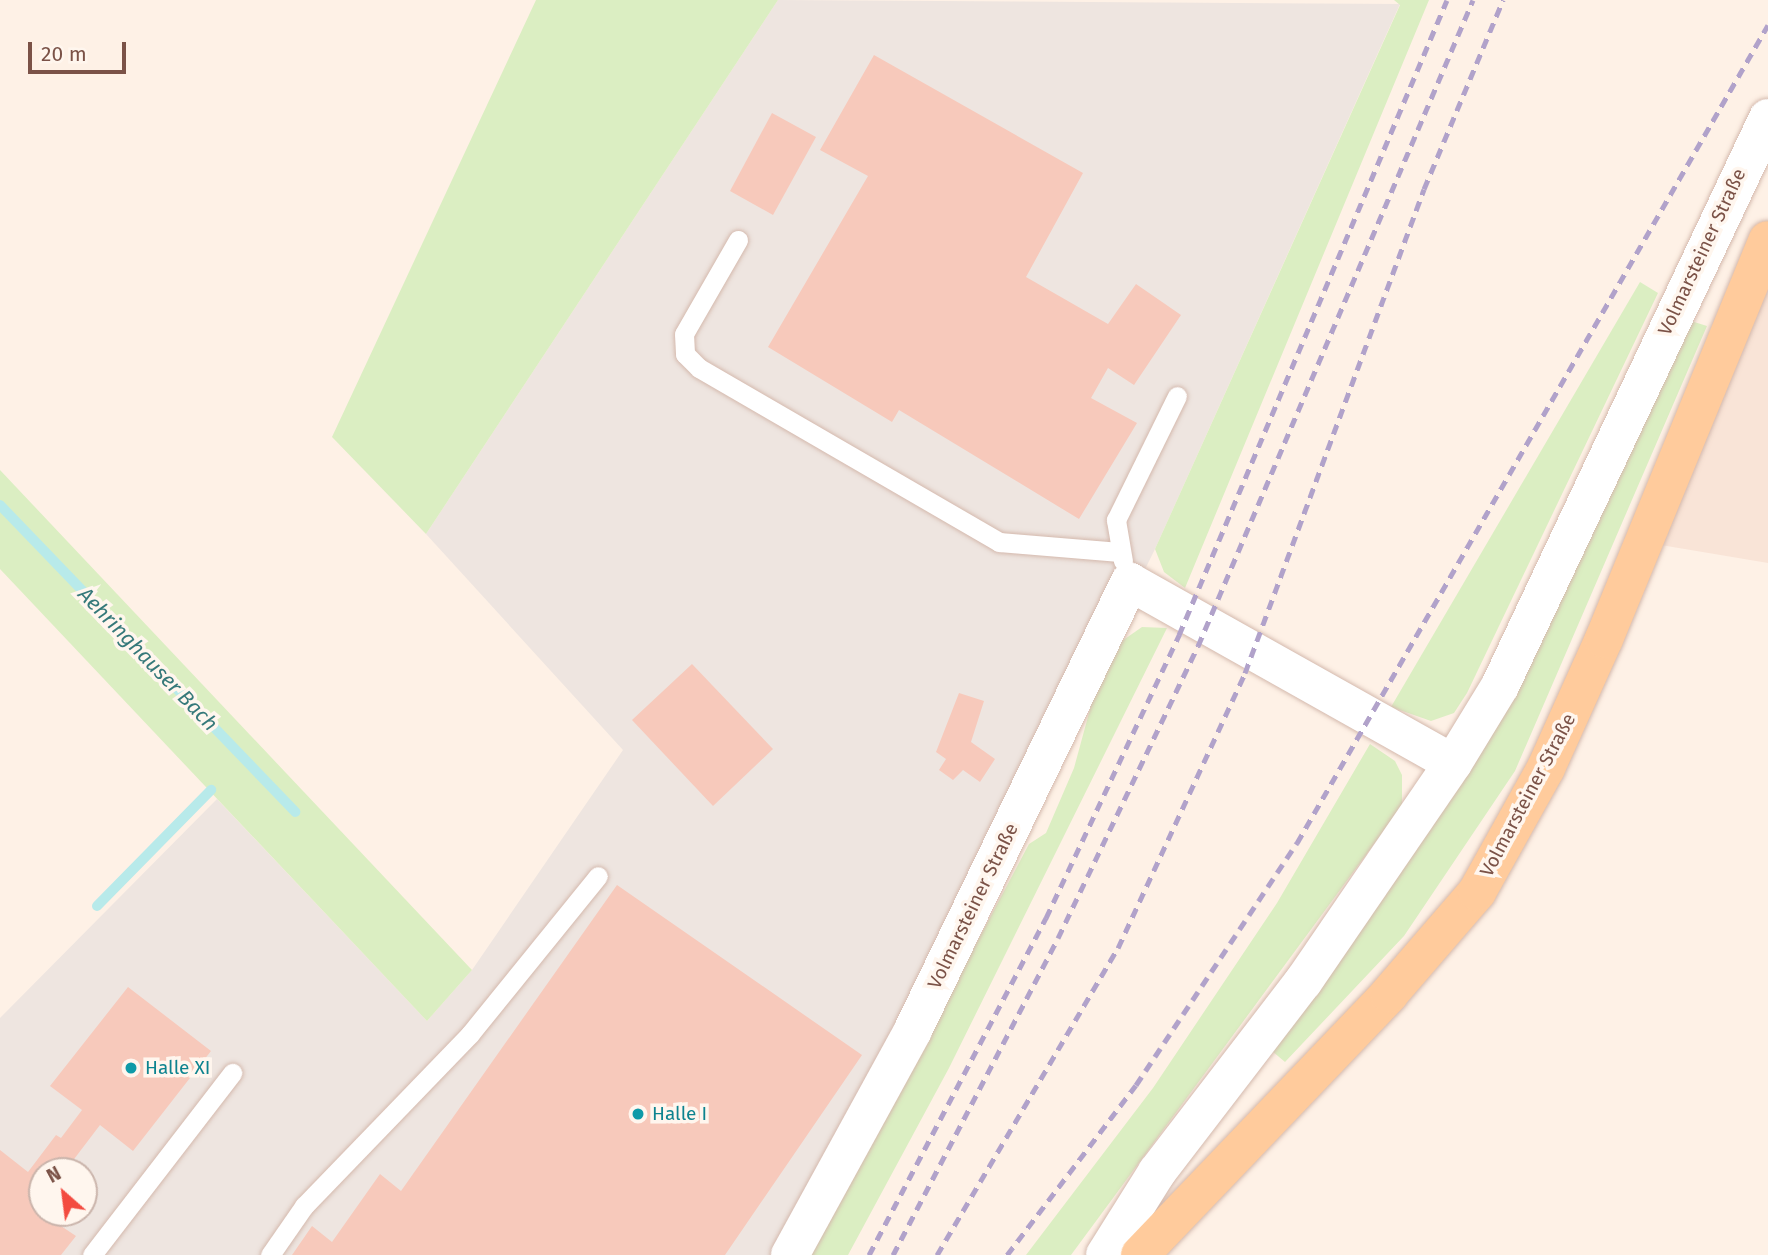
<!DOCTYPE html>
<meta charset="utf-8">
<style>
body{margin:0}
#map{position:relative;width:1768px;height:1255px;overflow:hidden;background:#fef1e6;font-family:"Fira Sans",sans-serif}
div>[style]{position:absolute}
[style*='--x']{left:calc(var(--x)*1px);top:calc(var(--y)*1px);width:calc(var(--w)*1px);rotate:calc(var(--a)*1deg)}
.residential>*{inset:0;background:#f9e4d7}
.industrial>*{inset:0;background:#eee5e0}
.green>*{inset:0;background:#dbeec2}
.stream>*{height:10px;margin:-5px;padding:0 5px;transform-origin:5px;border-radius:5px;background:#b8eaea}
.building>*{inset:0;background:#f7c9bb}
.roads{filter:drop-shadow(0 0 2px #d4b9ad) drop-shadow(0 0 2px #d4b9ad)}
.lane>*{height:19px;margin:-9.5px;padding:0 9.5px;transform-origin:9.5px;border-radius:9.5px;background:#fff}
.street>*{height:38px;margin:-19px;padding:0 19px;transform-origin:19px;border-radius:19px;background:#fff}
.primary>*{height:38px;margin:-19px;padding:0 19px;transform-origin:19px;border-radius:19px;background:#ffcb9c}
.rail>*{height:5px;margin-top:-2.5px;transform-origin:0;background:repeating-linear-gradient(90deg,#b1a2ca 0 10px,transparent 0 17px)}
.dots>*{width:19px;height:19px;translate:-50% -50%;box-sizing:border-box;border:4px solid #fff6ee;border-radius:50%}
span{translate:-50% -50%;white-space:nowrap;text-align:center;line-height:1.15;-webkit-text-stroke:7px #fff6ee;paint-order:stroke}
.street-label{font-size:19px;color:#7b5247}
.culture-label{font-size:19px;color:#0d838f}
.left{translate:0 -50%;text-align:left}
.water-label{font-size:21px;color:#36797a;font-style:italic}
.north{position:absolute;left:28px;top:1157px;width:70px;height:70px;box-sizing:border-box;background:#fff6ee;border:2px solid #cab4ab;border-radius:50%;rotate:332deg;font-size:19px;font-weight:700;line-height:28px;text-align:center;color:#7b5247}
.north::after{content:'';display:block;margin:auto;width:24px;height:32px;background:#f34b40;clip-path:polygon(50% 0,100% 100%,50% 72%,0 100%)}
.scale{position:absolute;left:28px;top:42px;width:98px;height:32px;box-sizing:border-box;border:4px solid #7b5247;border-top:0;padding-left:9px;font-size:21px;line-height:24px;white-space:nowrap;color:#7b5247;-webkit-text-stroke:5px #fff6ee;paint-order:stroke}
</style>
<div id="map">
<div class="residential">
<i style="clip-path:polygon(1768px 240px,1768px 563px,1643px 542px)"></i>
</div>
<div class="industrial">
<i style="clip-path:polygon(evenodd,778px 0,1400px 4px,1155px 549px,807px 1255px,0 1255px,0 1018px,217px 799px,427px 1021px,472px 970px,623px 750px,426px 534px,778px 0,42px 1171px,84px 1171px,84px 1213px,42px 1213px,42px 1171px)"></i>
</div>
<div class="green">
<i style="clip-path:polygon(536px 0,778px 0,426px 534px,332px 437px)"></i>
<i style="clip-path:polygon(1394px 0,1429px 0,1185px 588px,1164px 572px,1155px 549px,1400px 5px)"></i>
<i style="clip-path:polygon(1640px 282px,1658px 293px,1467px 693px,1454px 713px,1431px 721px,1391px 707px)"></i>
<i style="clip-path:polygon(1691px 321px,1707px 326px,1515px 771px,1404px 936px,1285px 1062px,1272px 1051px,1484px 747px)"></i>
<i style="clip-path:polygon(0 470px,472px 970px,427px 1021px,0 569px)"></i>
<i style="clip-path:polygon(1142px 627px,1167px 628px,949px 1068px,848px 1255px,811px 1255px,1029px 844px,1046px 833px,1074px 768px,1098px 680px,1119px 643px)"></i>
<i style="clip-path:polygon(1370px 744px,1395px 761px,1402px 775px,1402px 806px,1071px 1255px,1026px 1255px,1153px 1088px,1277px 903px)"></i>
</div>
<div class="stream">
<i style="--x:0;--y:505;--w:426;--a:46.1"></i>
<i style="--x:97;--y:906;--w:163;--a:-45.5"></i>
</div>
<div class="building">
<i style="clip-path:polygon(874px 55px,1083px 173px,1026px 277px,1108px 324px,1136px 284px,1181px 315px,1134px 385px,1108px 368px,1091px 398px,1137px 423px,1079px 519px,899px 410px,892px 422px,768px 347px,868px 176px,820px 150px)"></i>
<i style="clip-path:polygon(772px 113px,816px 137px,773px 215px,730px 191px)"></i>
<i style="clip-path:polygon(692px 664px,773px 749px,713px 806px,632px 720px)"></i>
<i style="clip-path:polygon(959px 693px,984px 701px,971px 742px,995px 759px,980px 782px,963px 770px,953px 780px,939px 770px,946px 759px,936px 752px)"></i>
<i style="clip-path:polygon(617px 885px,862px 1055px,725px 1255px,292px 1255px,312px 1226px,332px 1242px,380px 1174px,401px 1191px)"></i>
<i style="clip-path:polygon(128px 987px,211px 1051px,133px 1151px,100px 1125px,65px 1171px,42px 1171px,42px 1213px,73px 1213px,61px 1226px,76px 1236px,61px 1255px,0 1255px,0 1150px,28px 1172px,56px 1135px,61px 1138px,82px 1110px,50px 1086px)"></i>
</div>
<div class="roads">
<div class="lane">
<i style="--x:738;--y:240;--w:108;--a:119.9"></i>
<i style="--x:684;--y:334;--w:20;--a:87"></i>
<i style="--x:685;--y:354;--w:20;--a:45"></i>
<i style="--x:699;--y:368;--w:347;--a:30.1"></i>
<i style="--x:999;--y:542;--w:121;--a:4.7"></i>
<i style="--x:1123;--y:561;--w:42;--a:-99.7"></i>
<i style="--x:1116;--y:520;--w:138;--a:-63.8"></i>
<i style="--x:92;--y:1255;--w:230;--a:-52.4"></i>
<i style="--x:270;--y:1255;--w:60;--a:-55.2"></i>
<i style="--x:304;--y:1206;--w:239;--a:-46"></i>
<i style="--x:470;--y:1034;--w:203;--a:-51"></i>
</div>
<div class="street">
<i style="--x:790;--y:1255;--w:256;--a:-61.3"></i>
<i style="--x:913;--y:1030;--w:498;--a:-64.2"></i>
<i style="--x:1130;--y:582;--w:370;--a:29.3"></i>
<i style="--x:1453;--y:763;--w:90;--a:-58.6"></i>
<i style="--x:1500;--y:686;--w:628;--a:-64.74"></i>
<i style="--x:1105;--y:1255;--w:98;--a:-57.9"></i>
<i style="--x:1157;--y:1172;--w:240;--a:-52.5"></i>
<i style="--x:1303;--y:982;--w:265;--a:-55.6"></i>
</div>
<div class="primary">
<i style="--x:1140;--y:1255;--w:361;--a:-46.3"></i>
<i style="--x:1389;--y:994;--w:135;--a:-49.2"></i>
<i style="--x:1477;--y:892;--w:142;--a:-60.9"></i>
<i style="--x:1546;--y:768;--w:141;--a:-65.8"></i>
<i style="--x:1604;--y:639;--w:431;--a:-67.7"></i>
</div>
</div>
<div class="rail">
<i style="--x:869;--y:1255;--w:381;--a:-62.3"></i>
<i style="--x:1046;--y:918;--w:313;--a:-64.8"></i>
<i style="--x:1179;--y:635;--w:689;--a:-67.12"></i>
<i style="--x:893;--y:1255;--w:357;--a:-62.5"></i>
<i style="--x:1058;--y:938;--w:324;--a:-64.4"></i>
<i style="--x:1198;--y:646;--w:702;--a:-66.94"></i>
<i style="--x:937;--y:1255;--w:356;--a:-59.5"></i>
<i style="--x:1118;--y:948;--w:303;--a:-65.2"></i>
<i style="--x:1245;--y:673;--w:516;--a:-69.7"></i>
<i style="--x:1424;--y:189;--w:205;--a:-67.3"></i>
<i style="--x:1007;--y:1255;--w:213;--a:-52.8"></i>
<i style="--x:1136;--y:1085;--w:291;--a:-56.4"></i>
<i style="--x:1297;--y:843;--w:944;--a:-60.07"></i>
</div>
<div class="dots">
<i style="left:131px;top:1068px;background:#0f9aa8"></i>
<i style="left:638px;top:1114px;background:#0f9aa8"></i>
</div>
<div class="street-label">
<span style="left:1702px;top:252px;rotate:-65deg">Volmarsteiner Straße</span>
<span style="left:1528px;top:795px;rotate:-62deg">Volmarsteiner Straße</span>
<span style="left:973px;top:906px;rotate:-64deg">Volmarsteiner Straße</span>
</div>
<div class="culture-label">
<span class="left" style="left:145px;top:1068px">Halle XI</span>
<span class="left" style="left:652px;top:1114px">Halle I</span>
</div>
<div class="water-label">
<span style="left:148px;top:659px;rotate:46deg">Aehringhauser Bach</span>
</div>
<div class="north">N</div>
<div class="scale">20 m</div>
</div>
